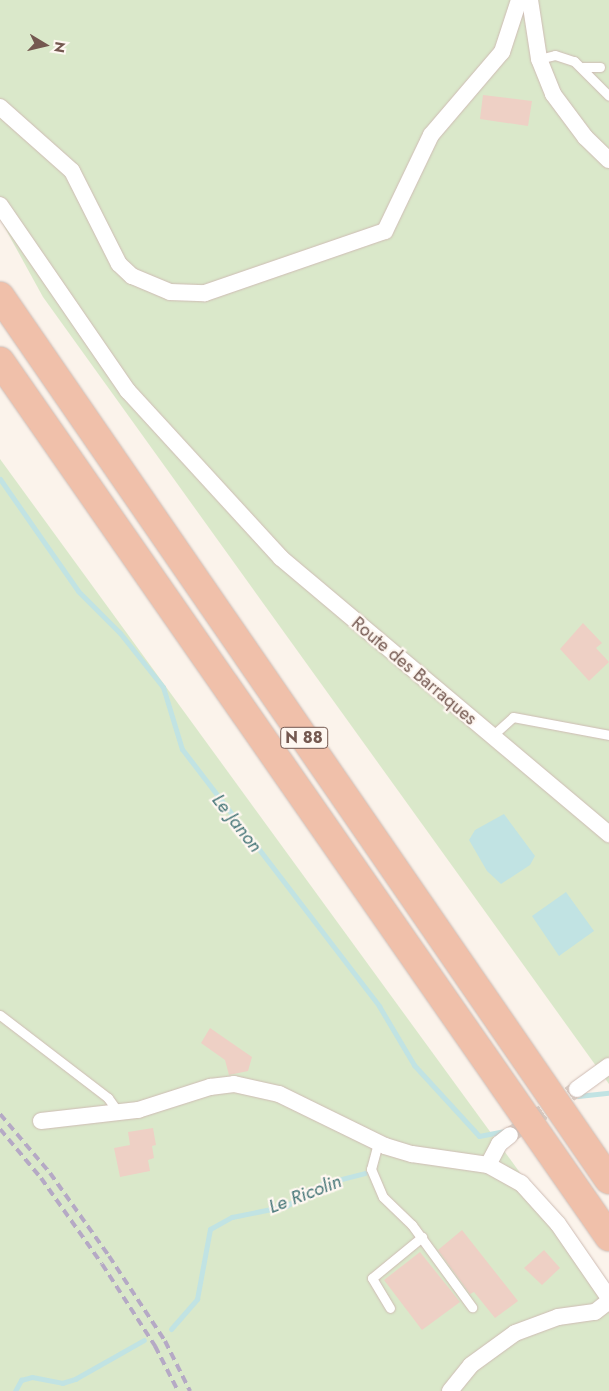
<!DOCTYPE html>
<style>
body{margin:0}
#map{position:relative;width:609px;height:1391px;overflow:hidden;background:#fbf3eb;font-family:Jost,sans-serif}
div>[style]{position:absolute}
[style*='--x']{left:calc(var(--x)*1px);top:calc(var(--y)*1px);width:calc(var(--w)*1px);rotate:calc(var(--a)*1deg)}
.green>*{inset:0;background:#dae8ca}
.water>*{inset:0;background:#c1e3e3}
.stream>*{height:5px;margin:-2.5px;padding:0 2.5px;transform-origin:2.5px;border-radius:2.5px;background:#c1e3e3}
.building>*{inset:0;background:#eed0c5}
.minor-tunnel>*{height:16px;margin-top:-8px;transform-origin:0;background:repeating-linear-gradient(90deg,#d9ccc4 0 16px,transparent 0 24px)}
.roads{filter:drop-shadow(0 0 1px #cebcb4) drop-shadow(0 0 1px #cebcb4)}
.service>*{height:9px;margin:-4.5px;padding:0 4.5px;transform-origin:4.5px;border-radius:4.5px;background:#fff}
.minor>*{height:16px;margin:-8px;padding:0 8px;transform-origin:8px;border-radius:8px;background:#fff}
.trunk>*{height:28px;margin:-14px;padding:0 14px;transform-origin:14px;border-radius:14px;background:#f0c0aa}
.rail>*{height:4px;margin-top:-2px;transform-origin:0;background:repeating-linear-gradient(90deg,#b5a9c5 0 8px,transparent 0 13px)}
span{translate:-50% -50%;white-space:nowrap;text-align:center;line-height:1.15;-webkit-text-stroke:4.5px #fef7f1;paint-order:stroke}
.shield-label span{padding:1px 4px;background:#fef7f1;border:1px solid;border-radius:4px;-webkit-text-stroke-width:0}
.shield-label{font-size:16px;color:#745850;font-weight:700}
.street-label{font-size:18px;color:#745850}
.water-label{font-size:19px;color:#457577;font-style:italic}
.north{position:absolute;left:20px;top:20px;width:50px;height:50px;-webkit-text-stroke:4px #fef7f1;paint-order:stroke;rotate:99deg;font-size:14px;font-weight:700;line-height:20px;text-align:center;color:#745850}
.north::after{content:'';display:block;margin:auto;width:18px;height:22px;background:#745850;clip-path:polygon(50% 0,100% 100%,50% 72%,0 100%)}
</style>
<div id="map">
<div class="green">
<i style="clip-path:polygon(0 0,609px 0,609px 1084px,43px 297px,0 219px)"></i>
<i style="clip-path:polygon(0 459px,609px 1295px,609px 1391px,0 1391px)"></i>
</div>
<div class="water">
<i style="clip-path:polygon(504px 814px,535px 856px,530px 865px,501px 884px,487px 871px,469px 840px,475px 830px)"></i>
<i style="clip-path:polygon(566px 892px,594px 931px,559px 956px,532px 916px)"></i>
</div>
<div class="stream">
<i style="--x:0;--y:479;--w:136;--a:55.1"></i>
<i style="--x:78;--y:591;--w:59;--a:45"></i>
<i style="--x:120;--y:633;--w:69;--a:51.5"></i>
<i style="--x:163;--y:687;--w:65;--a:73"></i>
<i style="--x:182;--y:749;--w:324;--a:52.5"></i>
<i style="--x:379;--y:1006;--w:69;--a:59.3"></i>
<i style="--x:414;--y:1065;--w:96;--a:47.5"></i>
<i style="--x:479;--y:1136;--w:25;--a:-11"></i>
<i style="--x:578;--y:1096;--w:31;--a:-6"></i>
<i style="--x:171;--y:1329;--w:40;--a:-49"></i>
<i style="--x:197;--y:1299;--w:71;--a:-79.5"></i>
<i style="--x:210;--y:1229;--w:25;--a:-29"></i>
<i style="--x:232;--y:1217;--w:55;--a:-11.5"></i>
<i style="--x:286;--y:1206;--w:42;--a:-31.4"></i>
<i style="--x:322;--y:1184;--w:44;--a:-14.3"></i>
<i style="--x:15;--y:1391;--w:13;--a:-61"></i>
<i style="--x:21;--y:1380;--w:11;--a:-15"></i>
<i style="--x:32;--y:1377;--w:31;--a:11"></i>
<i style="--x:62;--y:1383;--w:14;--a:-17"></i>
<i style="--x:75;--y:1379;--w:79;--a:-29.5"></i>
</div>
<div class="building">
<i style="clip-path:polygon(483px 95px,532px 101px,528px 126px,480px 119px)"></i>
<i style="clip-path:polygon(583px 623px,602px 643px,596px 648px,609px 662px,589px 681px,560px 649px)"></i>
<i style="clip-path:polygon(210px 1028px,252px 1057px,248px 1071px,229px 1075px,225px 1060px,201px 1043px)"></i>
<i style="clip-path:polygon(153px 1128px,156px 1145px,152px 1146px,154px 1158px,148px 1160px,150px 1171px,120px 1177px,114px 1148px,130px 1145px,128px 1132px)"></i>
<i style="clip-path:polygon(462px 1230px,518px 1301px,495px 1318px,474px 1292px,470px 1294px,438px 1250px)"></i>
<i style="clip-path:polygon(544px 1250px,560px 1268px,542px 1285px,524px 1268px)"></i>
<i style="clip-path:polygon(420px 1252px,460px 1302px,422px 1330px,384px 1280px)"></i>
</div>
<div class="minor-tunnel">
<i style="--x:510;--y:1135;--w:81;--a:-34.5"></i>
</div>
<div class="roads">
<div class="service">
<i style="--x:539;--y:59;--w:16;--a:-14"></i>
<i style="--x:555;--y:55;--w:20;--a:18"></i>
<i style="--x:574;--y:61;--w:49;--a:45"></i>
<i style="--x:583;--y:67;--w:17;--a:0"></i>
<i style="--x:492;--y:736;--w:28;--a:-42"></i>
<i style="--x:513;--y:717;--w:98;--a:10.6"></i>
<i style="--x:0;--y:1015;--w:136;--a:37.5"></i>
<i style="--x:108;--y:1098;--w:19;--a:54"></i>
<i style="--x:378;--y:1143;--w:27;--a:105"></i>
<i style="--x:371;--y:1169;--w:30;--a:67"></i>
<i style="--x:383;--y:1197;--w:40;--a:44"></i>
<i style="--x:412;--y:1225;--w:102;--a:53.8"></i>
<i style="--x:390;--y:1308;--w:35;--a:-121"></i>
<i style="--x:372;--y:1278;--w:65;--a:-39.4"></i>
</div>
<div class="minor">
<i style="--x:530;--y:0;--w:60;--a:81.3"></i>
<i style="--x:539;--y:59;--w:38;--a:68"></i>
<i style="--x:553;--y:94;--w:54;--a:53.3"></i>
<i style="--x:585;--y:137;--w:33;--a:44"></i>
<i style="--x:0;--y:107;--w:96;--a:41.6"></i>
<i style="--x:72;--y:171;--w:104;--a:63.2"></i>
<i style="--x:119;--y:264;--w:18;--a:43"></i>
<i style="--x:132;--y:276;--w:41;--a:22.8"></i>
<i style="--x:170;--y:292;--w:35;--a:2"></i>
<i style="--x:205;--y:293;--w:190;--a:-19"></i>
<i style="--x:385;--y:231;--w:106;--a:-64.4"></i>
<i style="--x:431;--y:135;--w:109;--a:-49.5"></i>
<i style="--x:502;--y:52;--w:55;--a:-71.9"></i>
<i style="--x:0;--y:205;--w:226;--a:55.5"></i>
<i style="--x:128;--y:391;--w:226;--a:47.5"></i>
<i style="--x:281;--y:558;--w:429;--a:40.1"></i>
<i style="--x:577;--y:1089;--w:39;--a:-36"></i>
<i style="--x:41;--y:1121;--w:98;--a:-6.5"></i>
<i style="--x:138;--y:1110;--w:76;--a:-17.7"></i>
<i style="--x:210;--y:1087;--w:24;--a:-7"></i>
<i style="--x:234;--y:1084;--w:46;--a:12.5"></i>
<i style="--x:279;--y:1094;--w:118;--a:26.1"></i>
<i style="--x:385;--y:1146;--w:28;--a:17"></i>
<i style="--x:412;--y:1154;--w:77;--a:8.2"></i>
<i style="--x:488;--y:1165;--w:38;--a:29"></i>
<i style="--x:521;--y:1183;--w:55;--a:47.9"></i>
<i style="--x:558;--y:1224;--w:90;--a:55.4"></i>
<i style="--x:488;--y:1165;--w:24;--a:-62"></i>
<i style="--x:499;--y:1144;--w:14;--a:-39"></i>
<i style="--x:450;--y:1391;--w:33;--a:-51"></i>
<i style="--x:471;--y:1365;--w:54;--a:-36"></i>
<i style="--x:515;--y:1333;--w:46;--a:-20.4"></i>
<i style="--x:558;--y:1317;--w:37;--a:-8"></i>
<i style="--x:595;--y:1312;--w:18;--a:-38"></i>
</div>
<div class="trunk">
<i style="--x:0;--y:296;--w:1073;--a:55.44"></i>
<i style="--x:0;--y:361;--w:1067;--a:55.19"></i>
</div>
</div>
<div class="rail">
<i style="--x:0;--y:1114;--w:77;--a:49.7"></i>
<i style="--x:50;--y:1173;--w:102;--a:54.6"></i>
<i style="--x:109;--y:1256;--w:102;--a:56.6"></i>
<i style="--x:165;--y:1341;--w:56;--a:63.4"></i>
<i style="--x:0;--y:1129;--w:64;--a:50.1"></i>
<i style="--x:41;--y:1178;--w:105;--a:54.7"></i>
<i style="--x:102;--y:1264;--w:98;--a:57.1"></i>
<i style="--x:155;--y:1346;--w:51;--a:62.9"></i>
</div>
<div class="shield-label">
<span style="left:304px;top:738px">N 88</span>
</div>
<div class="street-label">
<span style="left:414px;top:671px;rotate:40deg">Route des Barraques</span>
</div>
<div class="water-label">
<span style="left:237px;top:823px;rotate:52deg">Le Janon</span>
<span style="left:305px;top:1194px;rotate:-21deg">Le Ricolin</span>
</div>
<div class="north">N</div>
</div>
